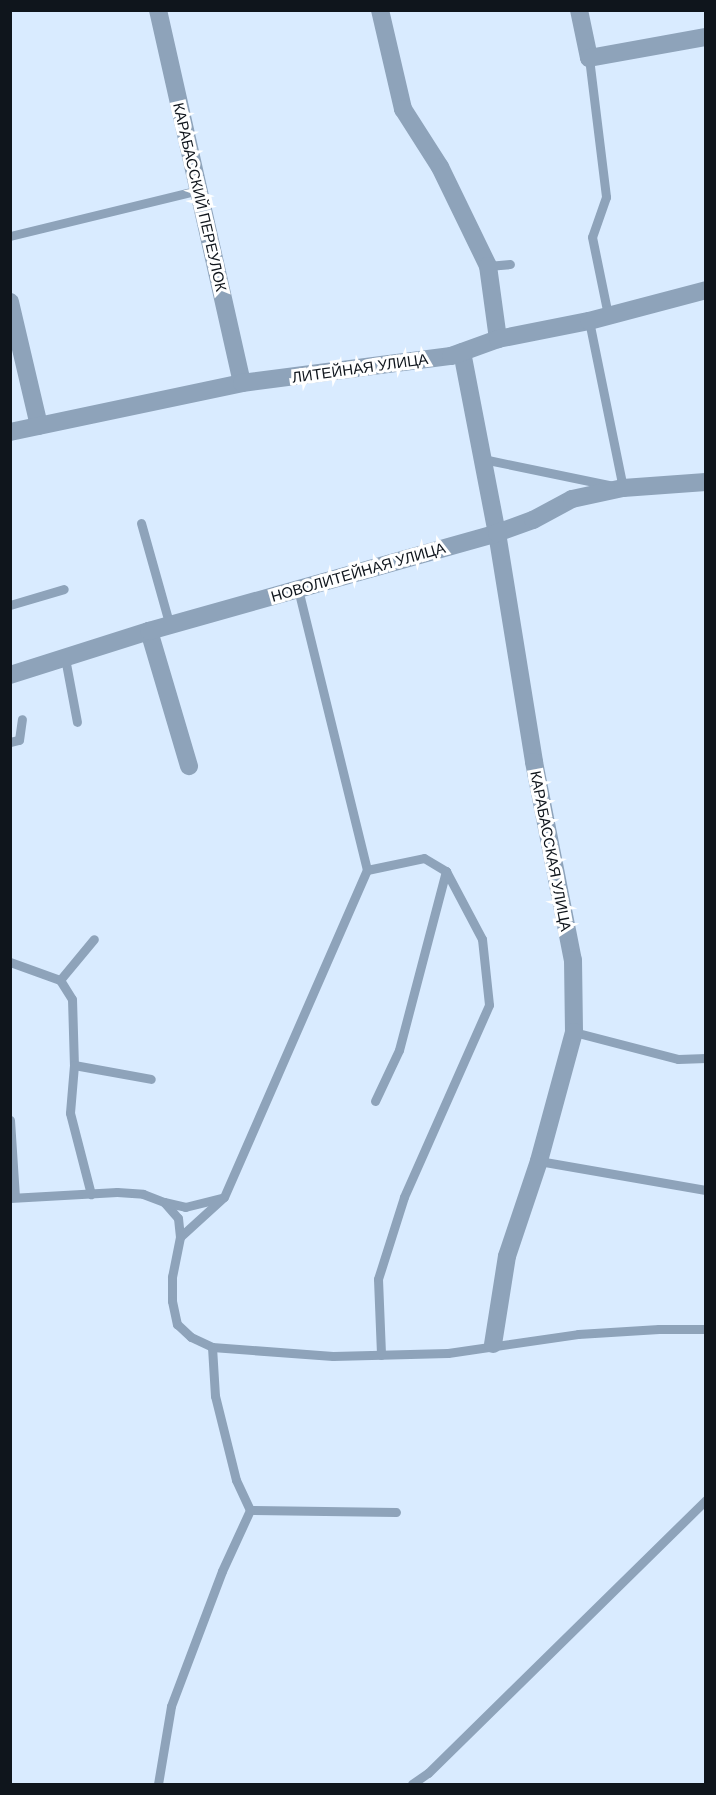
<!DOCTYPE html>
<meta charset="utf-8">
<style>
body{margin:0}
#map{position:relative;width:716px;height:1795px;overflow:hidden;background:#d9ebff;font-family:Arial,sans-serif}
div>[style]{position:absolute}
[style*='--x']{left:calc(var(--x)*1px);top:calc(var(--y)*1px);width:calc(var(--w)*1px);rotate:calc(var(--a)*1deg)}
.lane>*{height:9px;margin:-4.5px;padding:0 4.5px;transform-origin:4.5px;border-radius:4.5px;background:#8ea3ba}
.street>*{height:18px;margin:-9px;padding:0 9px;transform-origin:9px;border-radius:9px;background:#8ea3ba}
span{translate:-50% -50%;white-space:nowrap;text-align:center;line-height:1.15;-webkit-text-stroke:6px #fff;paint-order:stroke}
.street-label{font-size:15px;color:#0f151c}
.frame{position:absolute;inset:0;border:12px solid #0f151c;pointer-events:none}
</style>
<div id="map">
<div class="lane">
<i style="--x:589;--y:58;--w:140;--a:83"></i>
<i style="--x:606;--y:197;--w:42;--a:109.3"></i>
<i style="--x:592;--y:237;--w:80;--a:78.4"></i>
<i style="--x:10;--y:236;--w:194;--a:-13.7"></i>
<i style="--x:488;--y:266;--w:22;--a:-5"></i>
<i style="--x:483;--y:459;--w:143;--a:11.7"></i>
<i style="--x:623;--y:488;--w:170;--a:-101.5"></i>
<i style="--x:141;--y:523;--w:107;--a:74.3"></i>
<i style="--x:298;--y:589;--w:289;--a:76.2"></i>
<i style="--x:10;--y:605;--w:56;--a:-16.5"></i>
<i style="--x:65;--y:658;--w:65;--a:79.4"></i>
<i style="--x:10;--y:742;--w:9;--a:-13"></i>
<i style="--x:19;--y:740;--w:21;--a:-82"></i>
<i style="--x:10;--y:962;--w:53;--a:19.8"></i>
<i style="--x:60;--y:980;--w:22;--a:58"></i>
<i style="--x:72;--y:999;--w:66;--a:88.3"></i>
<i style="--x:74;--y:1065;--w:48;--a:94.8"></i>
<i style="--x:70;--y:1113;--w:84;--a:75.5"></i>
<i style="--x:60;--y:980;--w:53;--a:-50.3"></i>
<i style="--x:574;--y:1032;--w:107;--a:14.6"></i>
<i style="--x:678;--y:1059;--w:28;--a:-2"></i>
<i style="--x:74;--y:1065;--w:78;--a:10.3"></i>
<i style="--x:375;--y:1101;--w:56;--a:-64.8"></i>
<i style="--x:399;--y:1050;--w:185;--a:-75.3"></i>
<i style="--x:10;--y:1120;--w:77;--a:86.3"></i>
<i style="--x:539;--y:1161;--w:169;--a:9.9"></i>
<i style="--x:10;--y:1198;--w:107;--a:-3.2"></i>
<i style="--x:117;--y:1192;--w:26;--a:4"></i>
<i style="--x:143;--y:1194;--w:22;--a:21"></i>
<i style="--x:164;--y:1202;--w:21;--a:49"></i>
<i style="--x:178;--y:1218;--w:19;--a:84"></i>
<i style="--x:180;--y:1237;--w:41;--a:101.3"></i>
<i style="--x:172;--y:1277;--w:24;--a:90"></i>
<i style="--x:172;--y:1301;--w:24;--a:78"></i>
<i style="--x:177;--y:1324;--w:19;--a:43"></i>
<i style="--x:191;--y:1337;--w:23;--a:25"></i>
<i style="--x:212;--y:1347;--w:121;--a:4.3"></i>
<i style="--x:333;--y:1356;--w:115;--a:-1.5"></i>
<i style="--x:448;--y:1353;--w:131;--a:-8.3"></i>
<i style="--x:578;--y:1334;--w:81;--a:-3.5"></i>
<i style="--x:659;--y:1329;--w:47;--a:0"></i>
<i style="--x:164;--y:1202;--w:22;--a:13"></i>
<i style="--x:185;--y:1207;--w:38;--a:-14"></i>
<i style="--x:180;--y:1237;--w:59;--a:-42.3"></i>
<i style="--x:224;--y:1197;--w:357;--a:-66.4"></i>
<i style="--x:367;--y:870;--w:58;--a:-11.9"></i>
<i style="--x:424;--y:858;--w:26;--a:31"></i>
<i style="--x:446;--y:871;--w:77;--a:62.1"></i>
<i style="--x:482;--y:939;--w:66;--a:83.9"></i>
<i style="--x:489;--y:1005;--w:210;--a:113.9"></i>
<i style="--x:404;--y:1197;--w:86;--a:107.6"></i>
<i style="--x:378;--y:1279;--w:76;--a:87.7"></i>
<i style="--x:250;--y:1510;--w:146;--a:0.8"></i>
<i style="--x:158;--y:1784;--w:79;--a:-80.5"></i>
<i style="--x:171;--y:1706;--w:144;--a:-69.3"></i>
<i style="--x:222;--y:1571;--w:67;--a:-65.3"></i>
<i style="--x:250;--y:1510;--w:33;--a:-115"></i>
<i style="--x:236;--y:1480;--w:87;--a:-104"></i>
<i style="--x:215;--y:1396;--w:49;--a:-93.5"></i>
<i style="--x:412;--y:1784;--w:19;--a:-35"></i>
<i style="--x:428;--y:1773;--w:390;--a:-44.5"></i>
</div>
<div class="street">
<i style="--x:158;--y:10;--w:382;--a:77.3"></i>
<i style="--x:380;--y:10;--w:102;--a:76.9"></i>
<i style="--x:403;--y:109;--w:69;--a:57.5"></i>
<i style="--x:440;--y:167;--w:110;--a:64.1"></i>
<i style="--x:488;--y:266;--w:74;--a:82.2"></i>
<i style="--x:579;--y:10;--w:49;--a:78.2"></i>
<i style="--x:589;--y:58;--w:119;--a:-10.2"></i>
<i style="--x:10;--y:302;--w:127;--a:76.8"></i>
<i style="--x:462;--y:352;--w:184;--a:79.1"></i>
<i style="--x:497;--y:533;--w:232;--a:80.8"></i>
<i style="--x:534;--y:762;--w:202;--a:78.9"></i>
<i style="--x:573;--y:960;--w:72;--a:89.2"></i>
<i style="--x:574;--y:1032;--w:134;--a:105.2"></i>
<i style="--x:539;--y:1161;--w:100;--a:108.6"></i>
<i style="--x:507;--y:1256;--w:89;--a:99"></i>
<i style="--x:10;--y:432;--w:237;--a:-11.9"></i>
<i style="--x:242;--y:383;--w:211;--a:-7.4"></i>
<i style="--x:451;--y:356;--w:50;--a:-19.9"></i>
<i style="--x:498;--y:339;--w:93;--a:-11.2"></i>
<i style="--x:589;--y:321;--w:121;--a:-14.8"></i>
<i style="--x:149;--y:631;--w:141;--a:73.5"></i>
<i style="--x:10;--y:675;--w:146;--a:-17.6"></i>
<i style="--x:149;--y:631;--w:362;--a:-15.7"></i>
<i style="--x:497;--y:533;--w:38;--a:-20"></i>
<i style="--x:533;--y:520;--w:44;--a:-28.3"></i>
<i style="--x:572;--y:499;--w:52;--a:-12.2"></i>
<i style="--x:623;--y:488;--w:83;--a:-4.1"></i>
</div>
<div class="street-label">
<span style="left:200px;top:197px;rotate:77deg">КАРАБАССКИЙ ПЕРЕУЛОК</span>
<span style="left:360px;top:368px;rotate:-8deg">ЛИТЕЙНАЯ УЛИЦА</span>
<span style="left:358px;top:572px;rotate:-16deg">НОВОЛИТЕЙНАЯ УЛИЦА</span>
<span style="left:551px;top:851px;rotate:79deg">КАРАБАССКАЯ УЛИЦА</span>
</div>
<div class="frame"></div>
</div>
